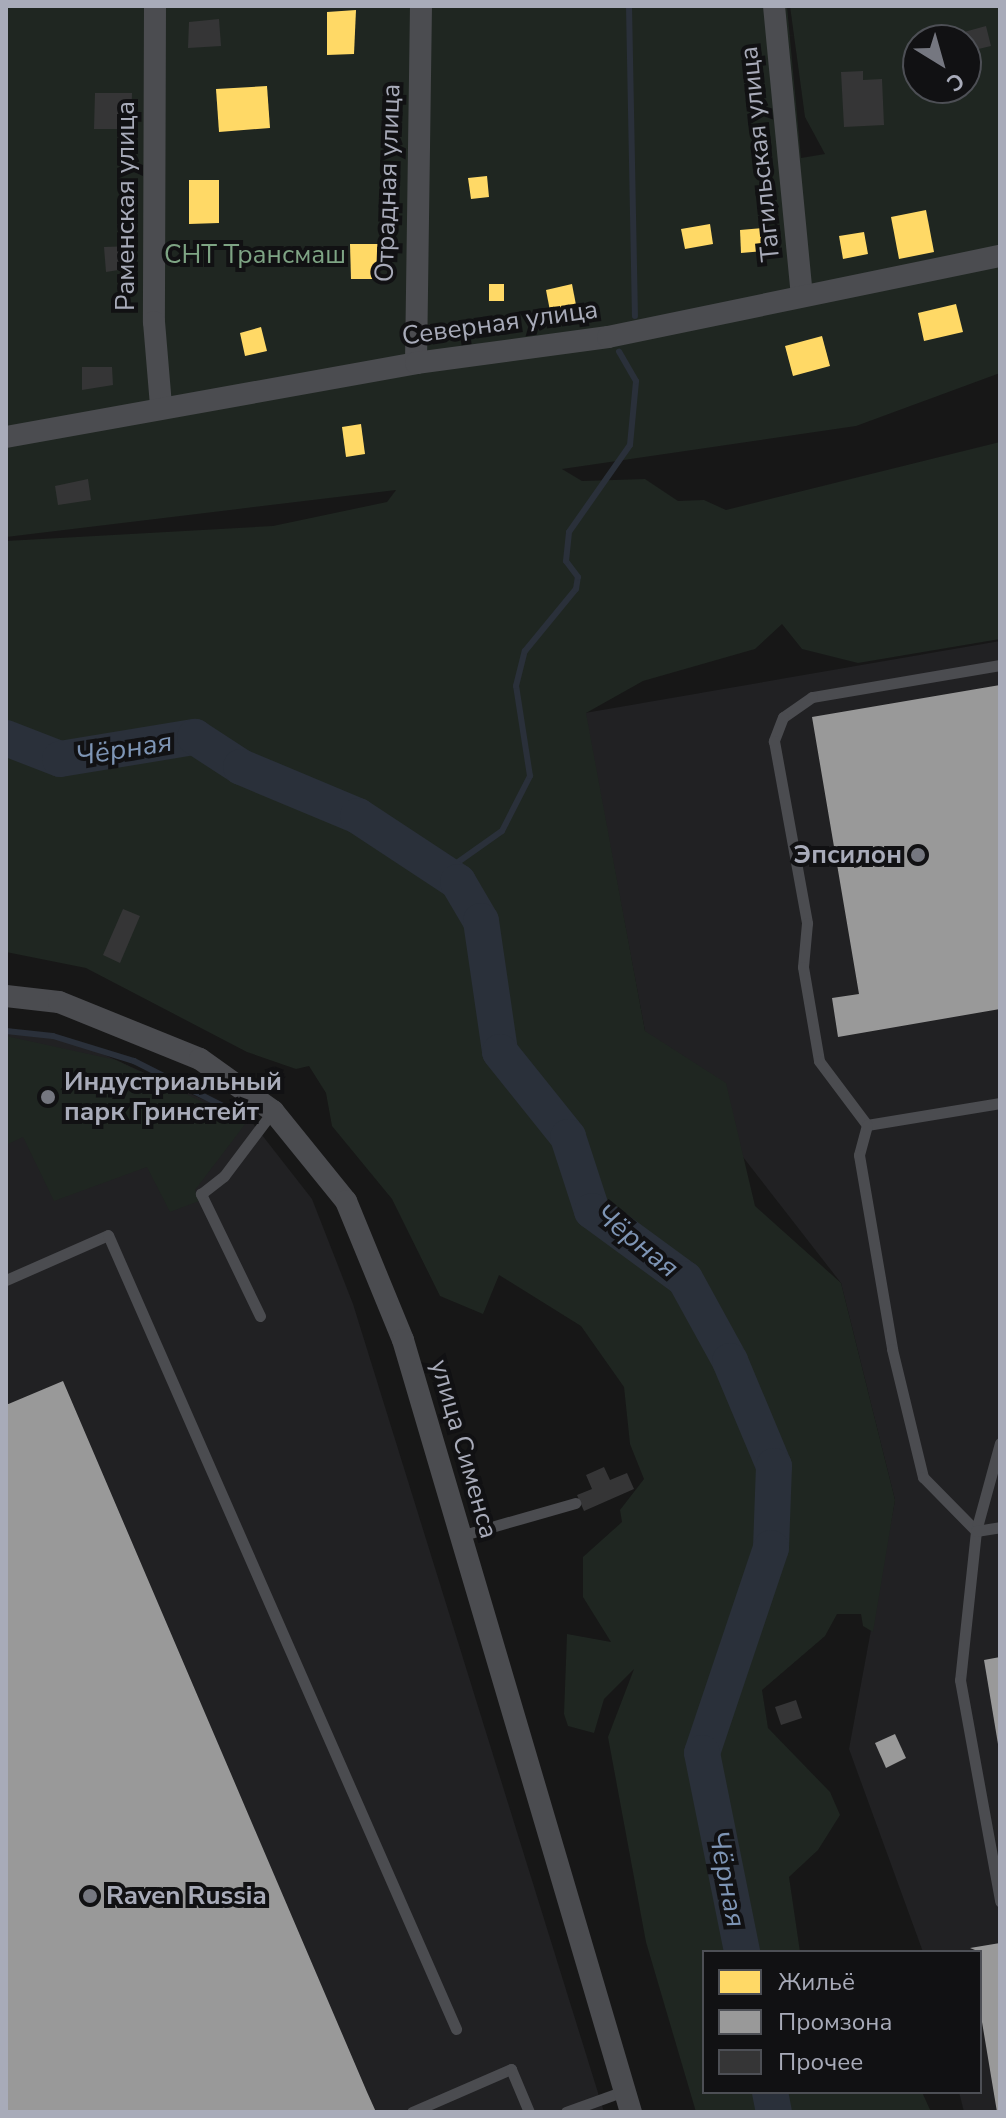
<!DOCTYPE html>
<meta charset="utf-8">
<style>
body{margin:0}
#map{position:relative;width:1006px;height:2118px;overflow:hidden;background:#171717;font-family:"Nunito Sans",sans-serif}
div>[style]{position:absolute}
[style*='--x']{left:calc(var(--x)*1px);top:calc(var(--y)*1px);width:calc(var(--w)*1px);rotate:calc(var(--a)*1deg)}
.built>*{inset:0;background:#212123}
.green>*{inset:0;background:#1f2621}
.homes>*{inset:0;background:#ffd966}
.industry>*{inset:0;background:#999}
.stream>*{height:6px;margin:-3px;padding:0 3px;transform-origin:3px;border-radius:3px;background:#2a303a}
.river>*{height:36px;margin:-18px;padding:0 18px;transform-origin:18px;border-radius:18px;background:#2a303a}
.building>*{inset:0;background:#353536}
.service>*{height:11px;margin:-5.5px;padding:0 5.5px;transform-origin:5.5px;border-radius:5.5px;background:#4b4c50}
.minor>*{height:22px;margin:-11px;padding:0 11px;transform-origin:11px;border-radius:11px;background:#4b4c50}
.dots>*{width:22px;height:22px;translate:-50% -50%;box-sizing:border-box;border:4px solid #111113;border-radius:50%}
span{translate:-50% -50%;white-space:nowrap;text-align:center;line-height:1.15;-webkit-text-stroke:8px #111113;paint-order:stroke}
.street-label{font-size:26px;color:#a8abb9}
.park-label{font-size:26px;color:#7ea484}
.poi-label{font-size:26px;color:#a8abb9;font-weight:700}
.right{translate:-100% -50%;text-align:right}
.left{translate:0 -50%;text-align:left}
.water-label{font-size:28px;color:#7e95b5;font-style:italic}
.frame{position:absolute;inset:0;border:8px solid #a8abb9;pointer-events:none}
.legend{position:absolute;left:702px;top:1950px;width:280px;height:144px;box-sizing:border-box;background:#111113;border:2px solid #4d4f55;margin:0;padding:10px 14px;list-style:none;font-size:24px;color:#a8abb9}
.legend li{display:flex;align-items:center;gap:16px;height:40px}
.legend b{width:40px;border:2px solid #4d4f55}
.north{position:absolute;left:902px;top:24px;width:80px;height:80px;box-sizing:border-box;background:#111113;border:2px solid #4d4f55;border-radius:50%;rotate:143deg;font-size:22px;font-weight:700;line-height:32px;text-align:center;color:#a8abb9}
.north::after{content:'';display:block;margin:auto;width:28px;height:36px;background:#757780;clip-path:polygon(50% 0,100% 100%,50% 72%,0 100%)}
</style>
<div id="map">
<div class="built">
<i style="clip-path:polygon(1000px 641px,1000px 2112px,964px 2112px,959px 2092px,980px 2092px,980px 1952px,923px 1952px,849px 1749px,895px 1500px,841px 1283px,645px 1031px,585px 713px)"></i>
<i style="clip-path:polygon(6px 1028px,65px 1037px,251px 1121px,312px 1199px,353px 1304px,604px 2112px,6px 2112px)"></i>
</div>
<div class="green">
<i style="clip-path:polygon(evenodd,6px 6px,787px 6px,801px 158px,825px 154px,805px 117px,790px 6px,1000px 6px,1000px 373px,856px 426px,562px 469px,582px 481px,645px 479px,678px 501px,704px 500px,726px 510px,1000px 442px,1000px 639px,858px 663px,802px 649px,782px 624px,755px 649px,643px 681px,586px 713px,645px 1031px,726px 1083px,755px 1206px,841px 1283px,895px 1500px,873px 1632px,863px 1626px,861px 1614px,837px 1614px,825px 1636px,762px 1690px,768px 1728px,830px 1792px,840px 1815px,818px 1850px,789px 1877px,800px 1952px,704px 1952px,704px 2092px,922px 2092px,931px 2112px,696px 2112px,646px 1942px,608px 1737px,634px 1669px,604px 1699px,594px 1733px,568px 1726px,564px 1714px,567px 1634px,611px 1642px,583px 1597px,583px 1557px,622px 1522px,620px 1510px,644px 1479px,630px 1444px,624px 1387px,581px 1326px,499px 1275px,483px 1314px,440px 1296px,392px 1199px,332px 1126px,326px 1093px,309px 1066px,296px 1069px,247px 1052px,86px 968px,6px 952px,6px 541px,273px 526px,387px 502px,396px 490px,6px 537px,6px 6px,918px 40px,966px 40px,966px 88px,918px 88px,918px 40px)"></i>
<i style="clip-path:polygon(6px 1036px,116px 1060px,246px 1123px,195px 1190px,199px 1201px,170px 1212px,147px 1167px,54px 1201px,23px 1137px,6px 1145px)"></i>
</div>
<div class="homes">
<i style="clip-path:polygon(356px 10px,354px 54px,327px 55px,327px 12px)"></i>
<i style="clip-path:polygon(267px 86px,270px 128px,219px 132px,216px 89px)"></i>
<i style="clip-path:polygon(487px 176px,489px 197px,471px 199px,468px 178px)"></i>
<i style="clip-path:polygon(189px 180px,219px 180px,219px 223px,189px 224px)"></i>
<i style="clip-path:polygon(926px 210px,934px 252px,899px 259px,891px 217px)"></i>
<i style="clip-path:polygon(710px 224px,713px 244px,685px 249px,681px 229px)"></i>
<i style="clip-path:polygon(763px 228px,764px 251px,741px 253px,740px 230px)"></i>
<i style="clip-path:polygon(864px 232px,868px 254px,843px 259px,839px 236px)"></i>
<i style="clip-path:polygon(350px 244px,378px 244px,378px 279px,351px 279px)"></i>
<i style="clip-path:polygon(489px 284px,504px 284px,504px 301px,489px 301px)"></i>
<i style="clip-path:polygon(572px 284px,576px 305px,550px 311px,546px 290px)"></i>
<i style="clip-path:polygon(956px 304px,963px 332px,924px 341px,918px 313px)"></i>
<i style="clip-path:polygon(261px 327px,267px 351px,245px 356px,240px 333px)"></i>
<i style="clip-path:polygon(822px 336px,830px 366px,793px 376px,785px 346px)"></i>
<i style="clip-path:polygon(361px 424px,365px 454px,346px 457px,342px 427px)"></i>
</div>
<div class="industry">
<i style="clip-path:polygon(1000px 685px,1000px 1009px,838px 1037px,832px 998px,859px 994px,812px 717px)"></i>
<i style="clip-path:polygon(63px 1381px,367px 2092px,376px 2112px,6px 2112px,6px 1405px)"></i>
<i style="clip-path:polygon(1000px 1657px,1000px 1744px,998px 1744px,984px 1660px)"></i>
<i style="clip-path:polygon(895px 1734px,906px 1758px,886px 1768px,875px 1743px)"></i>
<i style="clip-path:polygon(1000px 1943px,1000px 2112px,997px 2112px,980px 2010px,980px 1952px,970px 1948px)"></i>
</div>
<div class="stream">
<i style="--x:629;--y:6;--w:310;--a:88.9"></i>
<i style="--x:444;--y:872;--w:71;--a:-35.3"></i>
<i style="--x:502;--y:831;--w:62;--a:-63"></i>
<i style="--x:530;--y:776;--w:91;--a:-98.8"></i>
<i style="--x:516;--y:686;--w:36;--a:-76"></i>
<i style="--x:525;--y:651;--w:80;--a:-50.6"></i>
<i style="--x:576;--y:589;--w:12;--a:-81"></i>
<i style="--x:578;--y:577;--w:20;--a:-127"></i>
<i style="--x:566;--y:561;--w:29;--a:-84"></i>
<i style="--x:569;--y:532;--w:106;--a:-55"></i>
<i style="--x:630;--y:445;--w:64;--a:-84.6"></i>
<i style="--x:636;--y:381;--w:34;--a:-120"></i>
<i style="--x:6;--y:1031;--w:47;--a:6.1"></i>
<i style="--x:53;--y:1036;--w:85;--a:17.2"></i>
<i style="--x:134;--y:1061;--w:120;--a:26.8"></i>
</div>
<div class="river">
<i style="--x:6;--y:738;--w:58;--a:21.3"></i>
<i style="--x:60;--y:759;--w:137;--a:-9.3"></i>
<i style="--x:195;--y:737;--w:55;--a:33.1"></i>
<i style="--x:241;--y:767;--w:127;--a:22.7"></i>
<i style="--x:358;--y:816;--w:120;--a:33.4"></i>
<i style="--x:458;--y:882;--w:45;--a:59.5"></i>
<i style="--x:481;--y:921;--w:132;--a:81.7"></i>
<i style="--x:500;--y:1052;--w:109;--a:51.3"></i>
<i style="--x:568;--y:1137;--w:78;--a:72"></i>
<i style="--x:592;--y:1211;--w:115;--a:36.2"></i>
<i style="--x:685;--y:1279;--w:94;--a:61.2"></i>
<i style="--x:730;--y:1361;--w:114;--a:67.3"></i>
<i style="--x:774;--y:1466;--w:82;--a:92.1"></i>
<i style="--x:771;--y:1548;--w:216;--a:108.6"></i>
<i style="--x:702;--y:1753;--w:203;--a:78.6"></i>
<i style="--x:770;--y:2092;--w:20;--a:79"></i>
</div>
<div class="building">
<i style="clip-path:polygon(219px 19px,221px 46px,188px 48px,189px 22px)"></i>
<i style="clip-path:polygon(986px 26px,991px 46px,966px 52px,966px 40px,935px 40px)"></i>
<i style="clip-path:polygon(863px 71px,863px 80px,882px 79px,884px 125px,844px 127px,841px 72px)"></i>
<i style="clip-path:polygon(95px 93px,132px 93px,131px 129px,94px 129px)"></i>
<i style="clip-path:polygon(134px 246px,131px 268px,106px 272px,104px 247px)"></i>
<i style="clip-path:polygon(82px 367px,112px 367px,113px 385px,82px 390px)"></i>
<i style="clip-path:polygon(88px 479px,91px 500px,58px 505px,55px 486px)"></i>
<i style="clip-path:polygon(123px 909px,140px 916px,120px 963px,103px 955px)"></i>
<i style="clip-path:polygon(604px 1467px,610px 1480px,627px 1473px,634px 1489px,584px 1511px,577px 1495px,592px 1489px,586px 1475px)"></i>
<i style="clip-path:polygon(796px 1700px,802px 1718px,781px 1725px,775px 1707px)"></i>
</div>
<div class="service">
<i style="--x:1000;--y:665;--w:191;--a:170.3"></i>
<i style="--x:812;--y:697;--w:35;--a:145"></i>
<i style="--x:783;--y:717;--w:26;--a:111"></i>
<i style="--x:774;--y:741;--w:185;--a:79.7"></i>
<i style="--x:807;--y:923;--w:44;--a:95.2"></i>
<i style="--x:803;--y:967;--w:95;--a:80.3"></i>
<i style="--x:819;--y:1061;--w:80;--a:53.1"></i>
<i style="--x:867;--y:1125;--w:135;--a:-9.4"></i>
<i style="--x:867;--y:1125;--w:31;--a:105"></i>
<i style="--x:859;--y:1155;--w:197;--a:80.3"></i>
<i style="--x:892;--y:1349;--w:132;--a:76.4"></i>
<i style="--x:923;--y:1477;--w:76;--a:45.5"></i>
<i style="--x:6;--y:1280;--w:111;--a:-23.8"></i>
<i style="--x:108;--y:1235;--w:867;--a:66.33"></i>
<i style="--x:260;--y:1316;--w:136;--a:-115.8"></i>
<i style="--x:201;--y:1194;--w:29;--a:-38"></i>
<i style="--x:224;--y:1176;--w:81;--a:-53"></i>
<i style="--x:1000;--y:1443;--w:91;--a:105.3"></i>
<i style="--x:976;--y:1531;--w:150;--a:96.1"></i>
<i style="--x:960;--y:1680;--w:225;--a:79.7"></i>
<i style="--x:976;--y:1531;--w:24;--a:-9"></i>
<i style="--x:460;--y:1536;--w:120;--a:-16"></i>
<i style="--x:412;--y:2112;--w:108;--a:-23.5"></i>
<i style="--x:511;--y:2069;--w:47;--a:67.3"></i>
<i style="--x:566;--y:2112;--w:62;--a:-19.9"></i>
</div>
<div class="minor">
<i style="--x:155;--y:6;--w:316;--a:90.2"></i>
<i style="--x:154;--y:322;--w:84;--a:85.2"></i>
<i style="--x:774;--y:6;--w:291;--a:84.5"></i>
<i style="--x:416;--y:363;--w:357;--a:-89.2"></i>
<i style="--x:6;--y:437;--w:417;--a:-10.2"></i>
<i style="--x:416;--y:363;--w:194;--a:-7.7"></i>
<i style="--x:608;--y:337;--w:400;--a:-11.7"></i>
<i style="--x:6;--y:996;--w:53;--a:6.5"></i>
<i style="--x:59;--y:1002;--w:152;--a:22"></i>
<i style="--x:200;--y:1059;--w:90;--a:35.5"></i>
<i style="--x:273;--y:1111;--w:116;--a:51"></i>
<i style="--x:346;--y:1201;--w:150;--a:67.7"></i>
<i style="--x:403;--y:1340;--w:805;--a:73.55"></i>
</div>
<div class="dots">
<i style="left:918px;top:855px;background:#757780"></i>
<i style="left:48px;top:1097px;background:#757780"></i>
<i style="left:90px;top:1896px;background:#757780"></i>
</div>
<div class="street-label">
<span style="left:760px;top:154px;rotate:-96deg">Тагильская улица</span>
<span style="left:388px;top:183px;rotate:-88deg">Отрадная улица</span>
<span style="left:126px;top:206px;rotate:-90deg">Раменская улица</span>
<span style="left:500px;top:323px;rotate:-8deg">Северная улица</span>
<span style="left:464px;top:1449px;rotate:74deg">улица Сименса</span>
</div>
<div class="park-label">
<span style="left:255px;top:255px">СНТ Трансмаш</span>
</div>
<div class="poi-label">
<span class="right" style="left:902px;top:855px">Эпсилон</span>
<span class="left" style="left:64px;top:1097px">Индустриальный<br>парк Гринстейт</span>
<span class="left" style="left:106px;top:1896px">Raven Russia</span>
</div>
<div class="water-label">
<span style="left:124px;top:749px;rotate:-9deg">Чёрная</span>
<span style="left:637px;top:1241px;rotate:39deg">Чёрная</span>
<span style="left:727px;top:1879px;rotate:79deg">Чёрная</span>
</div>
<div class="frame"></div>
<ul class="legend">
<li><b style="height:22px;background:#ffd966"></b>Жильё</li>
<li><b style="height:22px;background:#999"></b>Промзона</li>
<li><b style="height:22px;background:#353536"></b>Прочее</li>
</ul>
<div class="north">С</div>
</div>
